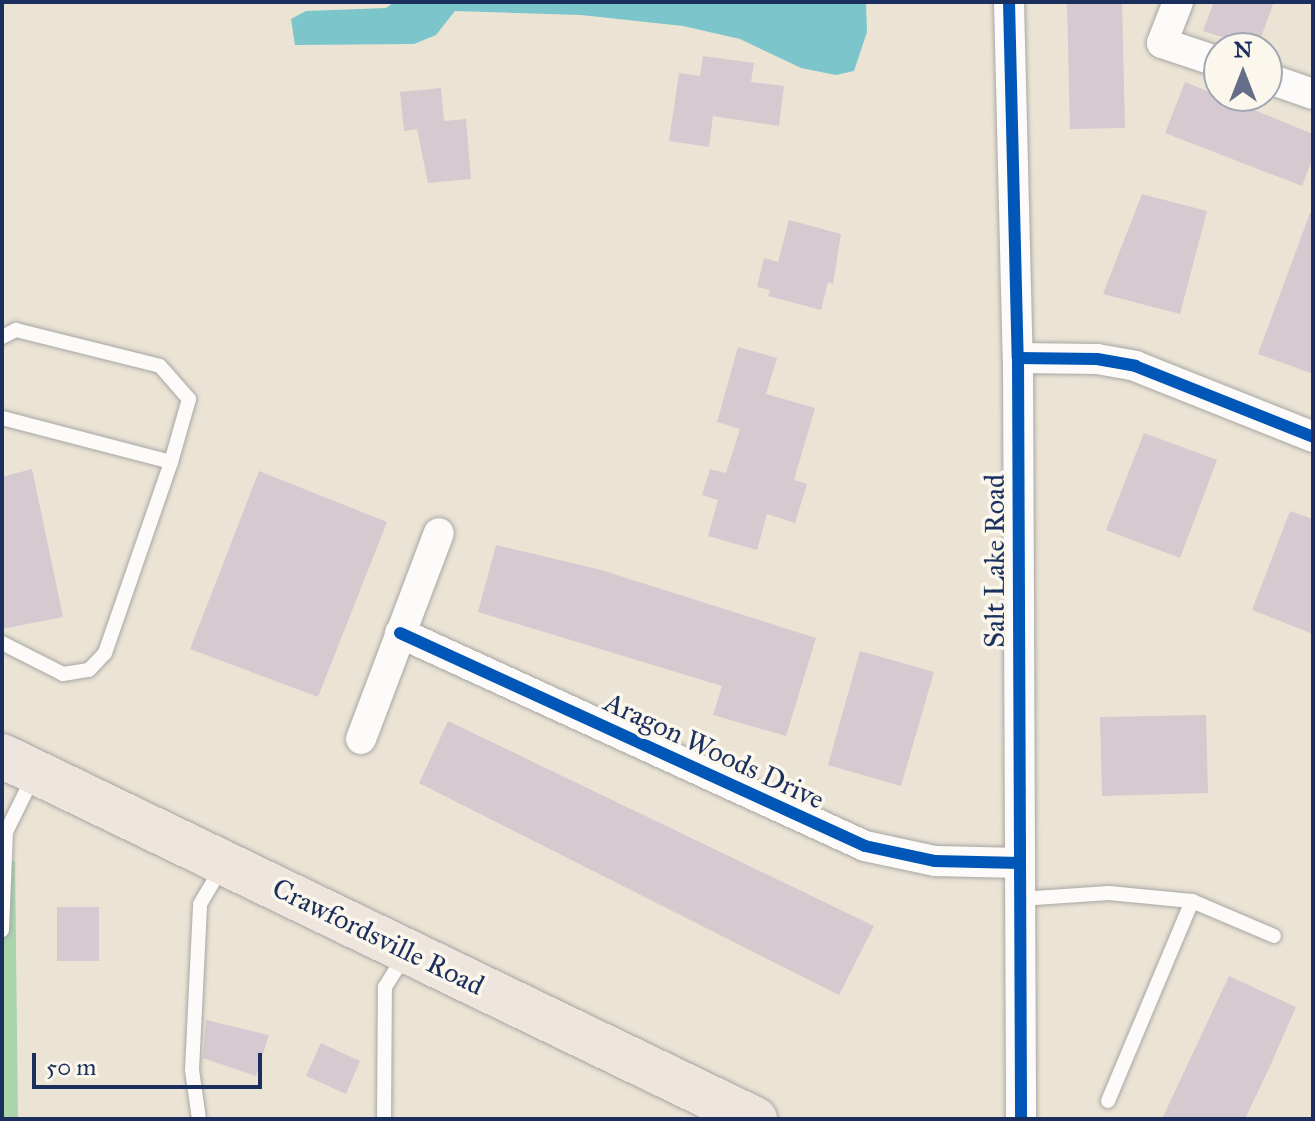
<!DOCTYPE html>
<style>
body{margin:0}
#map{position:relative;width:1315px;height:1121px;overflow:hidden;background:#ebe4d5;font-family:"IM FELL Great Primer",serif}
div>[style]{position:absolute}
[style*='--x']{left:calc(var(--x)*1px);top:calc(var(--y)*1px);width:calc(var(--w)*1px);rotate:calc(var(--a)*1deg)}
.green>*{inset:0;background:#a9d4ac}
.water>*{inset:0;background:#7cc5cb}
.building>*{inset:0;background:#d6c9d0}
.roads{filter:drop-shadow(0 0 2px #a8a6a4) drop-shadow(0 0 2px #a8a6a4)}
.lane>*{height:14px;margin:-7px;padding:0 7px;transform-origin:7px;border-radius:7px;background:#fcfbf9}
.street>*{height:30px;margin:-15px;padding:0 15px;transform-origin:15px;border-radius:15px;background:#fcfbf9}
.primary>*{height:44px;margin:-22px;padding:0 22px;transform-origin:22px;border-radius:22px;background:#eee6de}
.cycleway>*{height:12px;margin:-6px;padding:0 6px;transform-origin:6px;border-radius:6px;background:#0057b8}
span{translate:-50% -50%;white-space:nowrap;text-align:center;line-height:1.15;-webkit-text-stroke:7px #fbf7ec;paint-order:stroke}
.street-label{font-size:28px;color:#1b2f5e}
.frame{position:absolute;inset:0;border:4px solid #1b2f5e;pointer-events:none}
.north{position:absolute;left:1203px;top:32px;width:80px;height:80px;box-sizing:border-box;background:#fbf7ec;border:2px solid #a1a7b3;border-radius:50%;rotate:0deg;font-size:22px;font-weight:700;line-height:32px;text-align:center;color:#1b2f5e}
.north::after{content:'';display:block;margin:auto;width:28px;height:36px;background:#646e88;clip-path:polygon(50% 0,100% 100%,50% 72%,0 100%)}
.scale{position:absolute;left:32px;top:1053px;width:230px;height:36px;box-sizing:border-box;border:4px solid #1b2f5e;border-top:0;padding-left:10px;font-size:24px;line-height:28px;white-space:nowrap;color:#1b2f5e;-webkit-text-stroke:6px #fbf7ec;paint-order:stroke}
</style>
<div id="map">
<div class="green">
<i style="clip-path:polygon(2px 860px,15px 861px,18px 1119px,2px 1119px)"></i>
</div>
<div class="water">
<i style="clip-path:polygon(394px 2px,866px 2px,867px 32px,854px 71px,836px 75px,801px 68px,740px 39px,683px 26px,581px 15px,455px 11px,436px 35px,414px 44px,295px 45px,291px 19px,306px 11px,386px 8px)"></i>
</div>
<div class="building">
<i style="clip-path:polygon(1067px 2px,1122px 2px,1125px 128px,1070px 129px)"></i>
<i style="clip-path:polygon(1214px 2px,1274px 2px,1257px 48px,1203px 31px)"></i>
<i style="clip-path:polygon(703px 56px,754px 63px,751px 82px,784px 86px,779px 126px,713px 116px,709px 147px,669px 141px,679px 73px,700px 76px)"></i>
<i style="clip-path:polygon(1185px 82px,1313px 134px,1313px 158px,1302px 186px,1165px 133px)"></i>
<i style="clip-path:polygon(441px 88px,444px 121px,466px 119px,471px 179px,428px 183px,417px 129px,404px 131px,400px 92px)"></i>
<i style="clip-path:polygon(1142px 194px,1207px 211px,1180px 314px,1103px 294px)"></i>
<i style="clip-path:polygon(1310px 213px,1313px 213px,1313px 374px,1258px 354px)"></i>
<i style="clip-path:polygon(789px 220px,841px 234px,833px 284px,828px 282px,821px 310px,768px 296px,770px 290px,757px 287px,764px 258px,778px 262px)"></i>
<i style="clip-path:polygon(738px 347px,777px 358px,766px 394px,815px 408px,794px 480px,807px 484px,795px 523px,767px 514px,757px 550px,708px 536px,718px 500px,702px 495px,710px 469px,726px 473px,740px 429px,717px 422px)"></i>
<i style="clip-path:polygon(1144px 433px,1217px 460px,1180px 558px,1106px 530px)"></i>
<i style="clip-path:polygon(32px 469px,63px 617px,2px 629px,2px 477px)"></i>
<i style="clip-path:polygon(259px 471px,387px 522px,318px 697px,190px 649px)"></i>
<i style="clip-path:polygon(1290px 511px,1313px 519px,1313px 634px,1252px 610px)"></i>
<i style="clip-path:polygon(496px 545px,601px 570px,816px 638px,786px 736px,713px 715px,722px 686px,478px 612px)"></i>
<i style="clip-path:polygon(860px 651px,934px 672px,901px 786px,828px 765px)"></i>
<i style="clip-path:polygon(1206px 715px,1208px 793px,1102px 796px,1100px 717px)"></i>
<i style="clip-path:polygon(448px 721px,874px 926px,839px 995px,419px 783px)"></i>
<i style="clip-path:polygon(57px 907px,99px 907px,99px 961px,57px 961px)"></i>
<i style="clip-path:polygon(1229px 976px,1296px 1007px,1271px 1064px,1245px 1119px,1162px 1119px)"></i>
<i style="clip-path:polygon(206px 1020px,269px 1035px,256px 1076px,203px 1058px)"></i>
<i style="clip-path:polygon(321px 1043px,360px 1061px,346px 1094px,306px 1076px)"></i>
</div>
<div class="roads">
<div class="lane">
<i style="--x:2;--y:337;--w:16;--a:-27"></i>
<i style="--x:16;--y:330;--w:148;--a:14"></i>
<i style="--x:160;--y:366;--w:44;--a:48.7"></i>
<i style="--x:189;--y:399;--w:66;--a:105.9"></i>
<i style="--x:171;--y:462;--w:175;--a:-165.4"></i>
<i style="--x:2;--y:643;--w:68;--a:26.9"></i>
<i style="--x:63;--y:674;--w:26;--a:-9"></i>
<i style="--x:89;--y:670;--w:23;--a:-47"></i>
<i style="--x:105;--y:653;--w:202;--a:-70.9"></i>
<i style="--x:1020;--y:899;--w:89;--a:-3.9"></i>
<i style="--x:1109;--y:893;--w:83;--a:5.5"></i>
<i style="--x:1192;--y:901;--w:89;--a:23.1"></i>
<i style="--x:2;--y:930;--w:98;--a:-87.7"></i>
<i style="--x:6;--y:832;--w:64;--a:-63.8"></i>
<i style="--x:1108;--y:1101;--w:217;--a:-67.2"></i>
<i style="--x:199;--y:1119;--w:49;--a:-98.1"></i>
<i style="--x:192;--y:1070;--w:166;--a:-87.2"></i>
<i style="--x:200;--y:904;--w:43;--a:-59.3"></i>
<i style="--x:384;--y:1119;--w:132;--a:-89.6"></i>
<i style="--x:385;--y:987;--w:36;--a:-58"></i>
</div>
<div class="street">
<i style="--x:1009;--y:2;--w:356;--a:88.6"></i>
<i style="--x:1018;--y:358;--w:761;--a:89.77"></i>
<i style="--x:1178;--y:2;--w:44;--a:111.3"></i>
<i style="--x:1162;--y:43;--w:60;--a:18.4"></i>
<i style="--x:1267;--y:78;--w:49;--a:19.2"></i>
<i style="--x:1018;--y:358;--w:79;--a:0.7"></i>
<i style="--x:1097;--y:359;--w:39;--a:10"></i>
<i style="--x:1135;--y:366;--w:192;--a:21.7"></i>
<i style="--x:400;--y:633;--w:511;--a:24.61"></i>
<i style="--x:865;--y:846;--w:72;--a:12.1"></i>
<i style="--x:935;--y:861;--w:85;--a:1.3"></i>
<i style="--x:361;--y:739;--w:220;--a:-69.3"></i>
</div>
<div class="primary">
<i style="--x:2;--y:756;--w:836;--a:25.74"></i>
</div>
</div>
<div class="cycleway">
<i style="--x:1009;--y:2;--w:356;--a:88.6"></i>
<i style="--x:1018;--y:358;--w:761;--a:89.77"></i>
<i style="--x:1018;--y:358;--w:79;--a:0.7"></i>
<i style="--x:1097;--y:359;--w:39;--a:10"></i>
<i style="--x:1135;--y:366;--w:192;--a:21.7"></i>
<i style="--x:400;--y:633;--w:511;--a:24.61"></i>
<i style="--x:865;--y:846;--w:72;--a:12.1"></i>
<i style="--x:935;--y:861;--w:85;--a:1.3"></i>
</div>
<div class="street-label">
<span style="left:995px;top:561px;rotate:-90deg">Salt Lake Road</span>
<span style="left:714px;top:751px;rotate:25deg">Aragon Woods Drive</span>
<span style="left:378px;top:937px;rotate:26deg">Crawfordsville Road</span>
</div>
<div class="frame"></div>
<div class="north">N</div>
<div class="scale">50 m</div>
</div>
